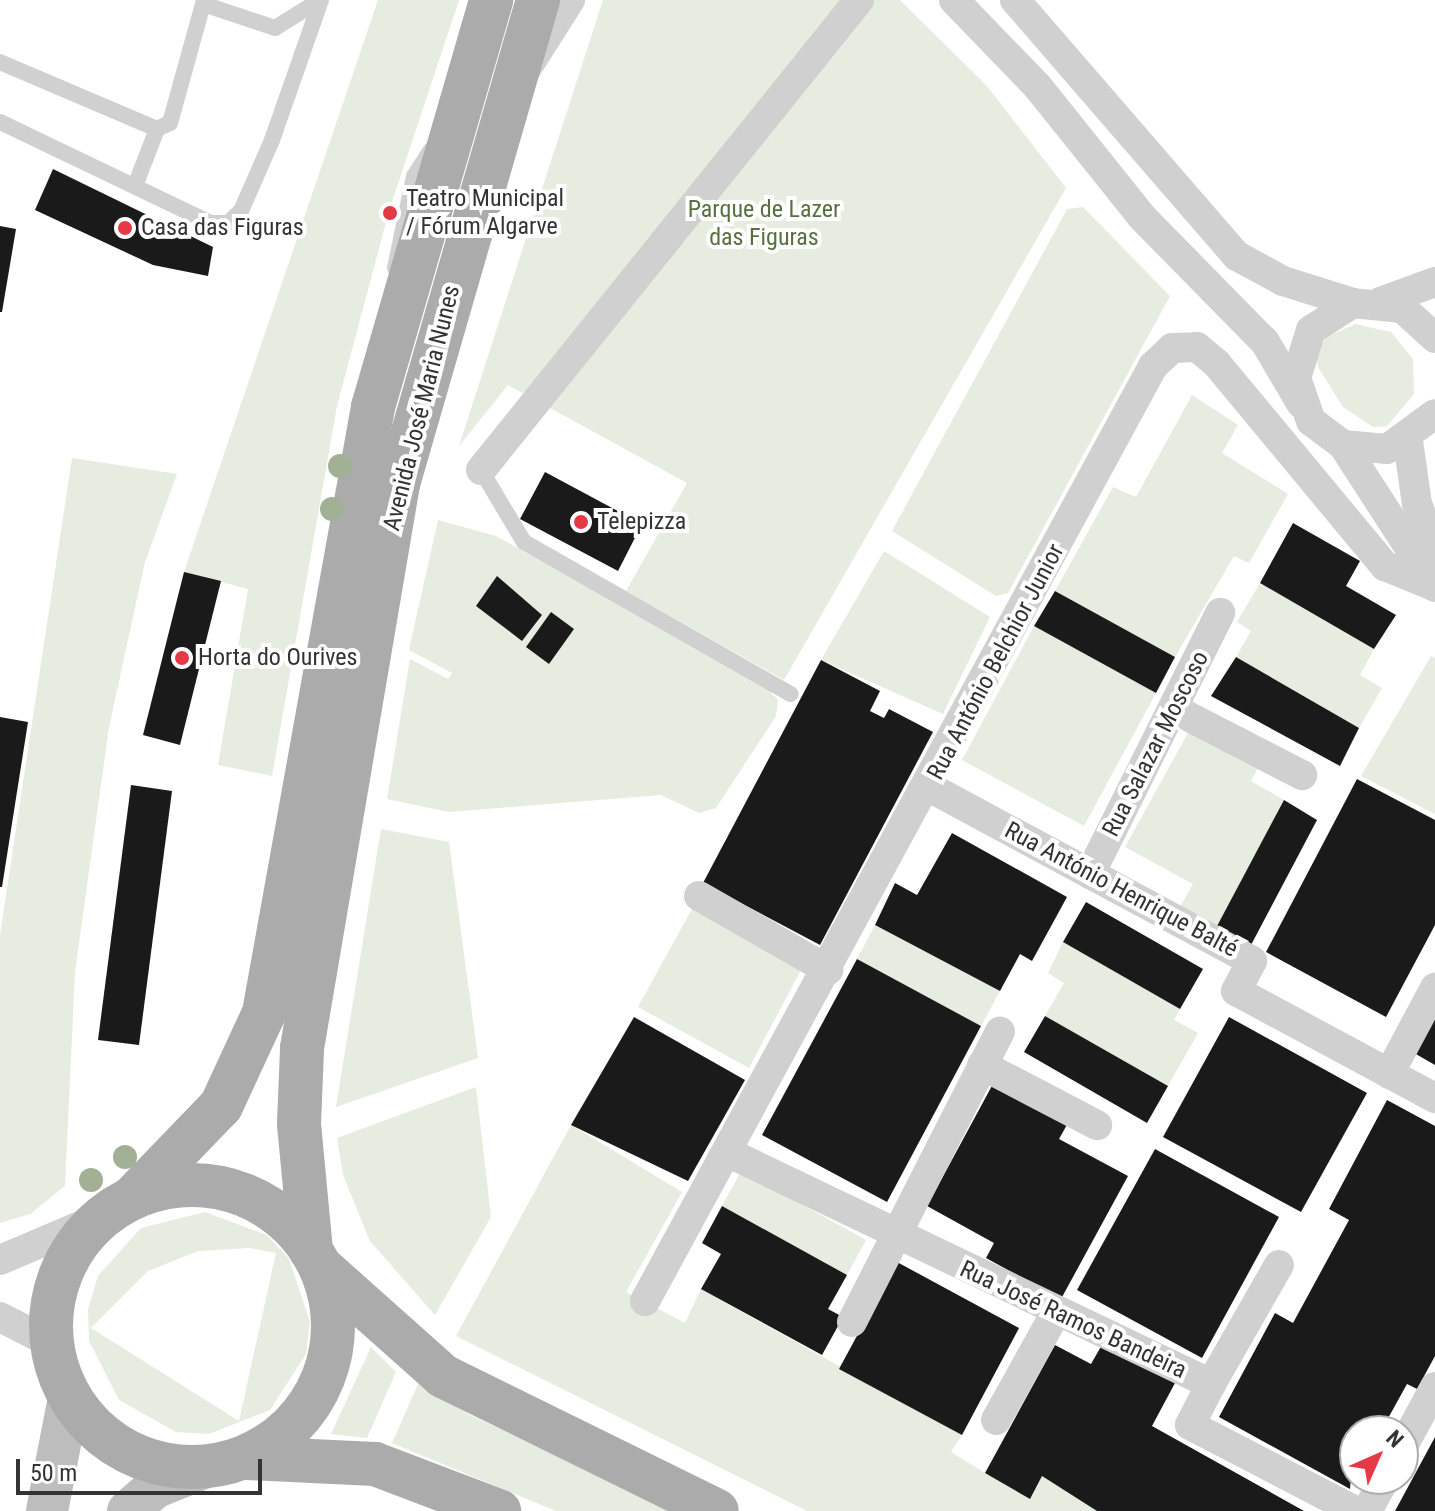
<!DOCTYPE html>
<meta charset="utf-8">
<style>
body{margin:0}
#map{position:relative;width:1435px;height:1511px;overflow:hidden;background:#fff;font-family:"Roboto Condensed",sans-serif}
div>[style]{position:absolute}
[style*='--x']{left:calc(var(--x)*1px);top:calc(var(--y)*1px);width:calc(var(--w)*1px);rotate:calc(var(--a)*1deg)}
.green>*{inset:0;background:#e6ecdf}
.building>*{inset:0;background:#1a1a1a}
.service>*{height:16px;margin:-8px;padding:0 8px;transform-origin:8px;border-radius:8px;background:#d0d0d0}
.minor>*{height:30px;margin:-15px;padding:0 15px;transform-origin:15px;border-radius:15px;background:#d0d0d0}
.secondary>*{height:42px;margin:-21px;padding:0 21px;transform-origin:21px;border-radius:21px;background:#bdbdbd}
.primary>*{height:44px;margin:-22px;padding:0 22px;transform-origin:22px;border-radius:22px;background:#ababab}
.primary>.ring{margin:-22px;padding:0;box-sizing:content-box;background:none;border:44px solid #ababab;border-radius:50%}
.trees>*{width:24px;height:24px;margin:-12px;border-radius:50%;background:#a2b095}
.dots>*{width:22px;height:22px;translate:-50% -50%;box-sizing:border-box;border:4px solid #fff;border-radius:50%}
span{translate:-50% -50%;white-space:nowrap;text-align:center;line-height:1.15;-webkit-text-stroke:8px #fff;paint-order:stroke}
.poi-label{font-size:24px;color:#333}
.left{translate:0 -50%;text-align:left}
.park-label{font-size:24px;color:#56703f}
.street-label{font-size:24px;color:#333}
.north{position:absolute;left:1339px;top:1415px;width:80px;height:80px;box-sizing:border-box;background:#fff;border:2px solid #adadad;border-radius:50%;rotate:45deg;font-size:22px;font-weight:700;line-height:32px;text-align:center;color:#333}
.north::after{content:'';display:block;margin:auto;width:28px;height:36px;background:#e63946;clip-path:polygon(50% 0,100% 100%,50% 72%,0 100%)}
.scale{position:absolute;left:16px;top:1459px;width:246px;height:36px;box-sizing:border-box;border:4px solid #333;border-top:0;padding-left:10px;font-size:24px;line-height:28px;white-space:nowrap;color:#333;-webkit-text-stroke:6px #fff;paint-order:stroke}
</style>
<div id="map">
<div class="green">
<i style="clip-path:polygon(378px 0,459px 0,389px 211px,337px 406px,272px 776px,218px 765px,248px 589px,184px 572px)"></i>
<i style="clip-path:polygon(603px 0,900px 0,987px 86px,1066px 188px,784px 680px,626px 591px,687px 483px,508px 385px,459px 446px)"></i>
<i style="clip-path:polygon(1083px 207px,1170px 296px,1008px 593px,996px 596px,892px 531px,1067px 209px)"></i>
<i style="clip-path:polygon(1355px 324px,1391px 332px,1413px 359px,1414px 394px,1387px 426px,1373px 427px,1343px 407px,1318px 367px,1316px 352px,1327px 337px)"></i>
<i style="clip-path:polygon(1192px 395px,1238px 425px,1222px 453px,1288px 494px,1249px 563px,1234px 556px,1175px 657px,1055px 591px,1113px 487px,1136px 497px)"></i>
<i style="clip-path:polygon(72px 458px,177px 474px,145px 562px,109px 727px,75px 972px,65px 1186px,30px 1214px,0 1223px,0 935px)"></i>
<i style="clip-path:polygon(438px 520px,496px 536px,762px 683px,778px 700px,776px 716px,716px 808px,699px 813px,661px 795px,449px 812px,387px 799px,410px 659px,448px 679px,452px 673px,409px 650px)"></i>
<i style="clip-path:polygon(884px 551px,990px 617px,943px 714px,821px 660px)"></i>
<i style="clip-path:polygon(1260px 583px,1374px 649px,1360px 675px,1382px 688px,1359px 728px,1236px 657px,1251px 631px,1237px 622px)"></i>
<i style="clip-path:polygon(1034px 626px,1156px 693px,1084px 826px,962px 760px)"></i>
<i style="clip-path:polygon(1431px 656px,1435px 658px,1435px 814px,1361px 776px)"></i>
<i style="clip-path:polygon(1189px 731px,1258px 768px,1251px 781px,1284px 800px,1216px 928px,1180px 907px,1193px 884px,1125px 847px)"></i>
<i style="clip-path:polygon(381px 829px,449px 842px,478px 1058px,336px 1107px)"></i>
<i style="clip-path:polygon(693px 907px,801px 970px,749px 1068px,638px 1007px)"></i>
<i style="clip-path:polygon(875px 925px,1000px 991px,981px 1026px,857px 959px)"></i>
<i style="clip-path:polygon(1063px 942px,1180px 1009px,1174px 1020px,1198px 1033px,1168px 1086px,1045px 1016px,1064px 983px,1048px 973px)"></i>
<i style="clip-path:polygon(476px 1087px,491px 1217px,435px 1315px,370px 1241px,343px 1175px,337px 1138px)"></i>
<i style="clip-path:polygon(571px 1125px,682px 1192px,626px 1292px,685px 1323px,701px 1289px,962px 1435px,951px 1452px,985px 1473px,1029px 1498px,1042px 1476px,1097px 1511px,807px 1511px,456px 1336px)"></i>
<i style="clip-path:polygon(741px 1171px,866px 1240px,847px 1275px,722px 1206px)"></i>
<i style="clip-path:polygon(evenodd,205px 1212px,267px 1235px,289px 1259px,310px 1322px,306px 1354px,270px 1410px,209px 1434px,176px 1432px,119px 1400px,89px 1341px,88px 1309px,98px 1276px,141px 1228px,205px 1212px,250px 1248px,276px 1253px,239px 1421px,91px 1328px,148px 1271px,198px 1251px,250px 1248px)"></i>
<i style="clip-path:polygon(371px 1347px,396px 1372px,367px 1438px,331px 1434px)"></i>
<i style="clip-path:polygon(419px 1382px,470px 1415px,676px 1511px,556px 1511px,392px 1443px)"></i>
</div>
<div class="building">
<i style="clip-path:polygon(53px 169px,213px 247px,208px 276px,153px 265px,35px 210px)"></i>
<i style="clip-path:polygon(0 226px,16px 229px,2px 312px,0 312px)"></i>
<i style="clip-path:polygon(545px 472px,642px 524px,618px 571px,520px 519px)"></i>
<i style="clip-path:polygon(1293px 523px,1360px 561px,1346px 586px,1396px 615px,1374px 649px,1260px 583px)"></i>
<i style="clip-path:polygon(184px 572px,221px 581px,180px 745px,143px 735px)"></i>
<i style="clip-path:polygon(497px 576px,542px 615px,522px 641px,476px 606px)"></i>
<i style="clip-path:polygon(1055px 591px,1175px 657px,1156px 693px,1034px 626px)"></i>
<i style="clip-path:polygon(551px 612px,574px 629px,549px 664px,526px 647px)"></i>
<i style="clip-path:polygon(1236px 657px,1359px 728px,1340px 766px,1211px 696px)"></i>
<i style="clip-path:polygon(821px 660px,880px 691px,870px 711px,884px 718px,889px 709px,933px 732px,820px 945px,703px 883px)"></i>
<i style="clip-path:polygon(0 717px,28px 722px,2px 887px,0 887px)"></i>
<i style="clip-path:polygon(1357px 779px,1435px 820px,1435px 925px,1386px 1017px,1266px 952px)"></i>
<i style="clip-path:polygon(131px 785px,172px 791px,139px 1045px,98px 1040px)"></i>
<i style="clip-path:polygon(1284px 800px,1317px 820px,1251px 945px,1216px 928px)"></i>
<i style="clip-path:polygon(952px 833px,1067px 897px,1032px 961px,1020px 954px,1000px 991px,875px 925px,895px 883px,917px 895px)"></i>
<i style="clip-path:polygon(1086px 902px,1203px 969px,1180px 1009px,1063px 942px)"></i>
<i style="clip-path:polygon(857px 959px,981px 1026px,887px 1202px,762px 1135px)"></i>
<i style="clip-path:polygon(1045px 1016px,1168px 1086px,1147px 1123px,1024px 1052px)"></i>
<i style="clip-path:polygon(1435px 1016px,1435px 1065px,1414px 1053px)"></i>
<i style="clip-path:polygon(634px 1017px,745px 1080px,688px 1181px,571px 1125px)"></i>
<i style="clip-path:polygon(1229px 1017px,1367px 1093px,1301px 1212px,1163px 1137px)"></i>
<i style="clip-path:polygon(994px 1082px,1068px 1123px,1059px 1139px,1128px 1176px,1061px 1299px,986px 1258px,994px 1243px,927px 1206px)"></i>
<i style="clip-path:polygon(1387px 1100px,1435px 1126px,1435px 1356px,1417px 1389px,1407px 1384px,1381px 1431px,1355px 1431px,1350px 1489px,1219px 1417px,1275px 1313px,1293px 1323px,1349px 1220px,1329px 1209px)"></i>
<i style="clip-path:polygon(1155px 1149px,1279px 1217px,1202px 1358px,1077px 1290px)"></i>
<i style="clip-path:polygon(722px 1206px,847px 1275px,828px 1309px,843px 1317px,822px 1355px,701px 1289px,721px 1254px,702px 1243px)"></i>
<i style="clip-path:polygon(897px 1262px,1019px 1328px,962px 1435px,839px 1369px)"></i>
<i style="clip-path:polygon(1103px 1343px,1175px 1383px,1152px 1426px,1304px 1511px,1097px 1511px,1042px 1476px,1030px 1499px,985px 1473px,1055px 1345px,1091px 1364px)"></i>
<i style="clip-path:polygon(1435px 1437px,1435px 1511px,1395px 1511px)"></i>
</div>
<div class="service">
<i style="--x:203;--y:4;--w:76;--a:18.4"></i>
<i style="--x:275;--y:28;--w:53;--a:-31.9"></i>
<i style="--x:0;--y:62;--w:171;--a:23.1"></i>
<i style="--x:0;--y:122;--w:234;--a:25.6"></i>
<i style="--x:211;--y:223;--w:17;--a:0"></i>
<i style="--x:228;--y:223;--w:18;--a:-43"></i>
<i style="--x:241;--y:211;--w:77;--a:-66.4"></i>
<i style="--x:272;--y:140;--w:148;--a:-70.7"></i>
<i style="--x:135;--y:186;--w:61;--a:-68.9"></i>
<i style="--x:157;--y:129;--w:14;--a:-25"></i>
<i style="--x:170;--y:123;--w:128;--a:-74.5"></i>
<i style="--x:395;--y:268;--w:94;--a:-78.3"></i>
<i style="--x:414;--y:176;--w:31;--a:-57"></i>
<i style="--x:481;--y:470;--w:84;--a:59.2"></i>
<i style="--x:524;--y:542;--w:307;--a:29.7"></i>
</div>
<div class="minor">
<i style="--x:954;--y:0;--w:121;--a:46"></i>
<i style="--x:1038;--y:87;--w:166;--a:51.3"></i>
<i style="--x:1142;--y:217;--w:175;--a:45.5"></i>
<i style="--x:1265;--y:342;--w:71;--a:59.5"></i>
<i style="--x:1015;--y:0;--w:339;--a:49.1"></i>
<i style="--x:1237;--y:256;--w:52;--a:28.5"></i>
<i style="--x:1283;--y:281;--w:73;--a:17.4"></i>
<i style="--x:523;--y:74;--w:88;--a:-57.6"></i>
<i style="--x:1380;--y:302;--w:59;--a:-20"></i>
<i style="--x:1435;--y:338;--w:45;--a:-137.7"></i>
<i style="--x:1402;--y:308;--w:49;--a:-174.2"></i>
<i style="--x:1353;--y:303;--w:50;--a:147.3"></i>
<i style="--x:1311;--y:330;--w:50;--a:107.4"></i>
<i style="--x:1296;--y:378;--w:46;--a:70.8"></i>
<i style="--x:1311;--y:421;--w:40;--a:37"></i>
<i style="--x:1343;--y:445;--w:44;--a:5.2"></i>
<i style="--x:1387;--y:449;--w:59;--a:-36.1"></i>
<i style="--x:1408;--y:441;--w:64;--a:81.9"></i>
<i style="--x:1417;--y:504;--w:48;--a:67.8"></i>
<i style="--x:1343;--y:445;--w:169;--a:57.1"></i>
<i style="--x:481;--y:470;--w:603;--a:-51.19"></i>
<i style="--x:1176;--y:710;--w:142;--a:27.3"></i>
<i style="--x:929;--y:787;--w:367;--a:28.3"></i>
<i style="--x:1252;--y:961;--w:34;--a:118"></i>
<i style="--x:1236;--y:991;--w:226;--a:28.3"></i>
<i style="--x:1090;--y:874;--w:292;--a:-63.5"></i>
<i style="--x:699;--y:896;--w:149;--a:29.8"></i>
<i style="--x:982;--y:1065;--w:130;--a:27.6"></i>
<i style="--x:1389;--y:1074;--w:98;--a:-61.9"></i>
<i style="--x:727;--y:1152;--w:537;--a:25.61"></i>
<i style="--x:1211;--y:1384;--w:46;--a:117.1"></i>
<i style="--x:1190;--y:1425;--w:186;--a:27.5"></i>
<i style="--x:0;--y:1260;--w:108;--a:-23"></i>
<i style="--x:645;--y:1301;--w:1064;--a:-61.48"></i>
<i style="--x:1153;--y:366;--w:26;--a:-43"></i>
<i style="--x:1172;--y:348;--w:25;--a:-2"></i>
<i style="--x:1197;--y:347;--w:26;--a:40"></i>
<i style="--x:1217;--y:364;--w:263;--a:50.3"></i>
<i style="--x:1385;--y:566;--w:53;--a:22.2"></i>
<i style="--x:0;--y:1317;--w:57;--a:27"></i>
<i style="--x:852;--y:1322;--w:326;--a:-63"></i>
<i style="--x:1211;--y:1384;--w:137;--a:-60.3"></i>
<i style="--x:996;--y:1420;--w:124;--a:-60.9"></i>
<i style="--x:1403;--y:1446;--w:67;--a:-61.5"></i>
<i style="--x:1367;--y:1511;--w:37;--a:-61"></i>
</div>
<div class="secondary">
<i style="--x:47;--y:1511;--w:115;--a:-79"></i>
<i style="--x:128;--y:1511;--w:35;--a:-41"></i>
<i style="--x:154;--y:1488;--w:56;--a:-22"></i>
</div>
<div class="primary">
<i class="ring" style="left:51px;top:1185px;width:238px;height:238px"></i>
<i style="--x:134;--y:1196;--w:125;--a:-46"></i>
<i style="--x:221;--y:1106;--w:102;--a:-65.2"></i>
<i style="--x:264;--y:1013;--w:616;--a:-79.8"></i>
<i style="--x:373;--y:407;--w:424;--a:-73.8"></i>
<i style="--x:311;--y:1251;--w:128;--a:-95.4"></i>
<i style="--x:299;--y:1124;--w:76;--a:-87.7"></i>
<i style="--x:302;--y:1048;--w:572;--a:-80.34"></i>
<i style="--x:398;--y:484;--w:504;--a:-73.87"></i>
<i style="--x:323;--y:1269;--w:161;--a:41.7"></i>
<i style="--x:443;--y:1376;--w:305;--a:26.2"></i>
<i style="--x:247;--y:1458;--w:128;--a:2.7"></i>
<i style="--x:375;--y:1464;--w:133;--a:20.8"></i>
</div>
<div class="trees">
<i style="left:340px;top:466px"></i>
<i style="left:332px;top:509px"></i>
<i style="left:125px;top:1157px"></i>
<i style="left:91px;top:1180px"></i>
</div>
<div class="dots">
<i style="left:390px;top:213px;background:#e63946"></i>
<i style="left:125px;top:228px;background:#e63946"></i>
<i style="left:581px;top:522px;background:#e63946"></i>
<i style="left:182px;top:658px;background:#e63946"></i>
</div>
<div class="poi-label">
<span class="left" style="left:406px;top:213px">Teatro Municipal<br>/ Fórum Algarve</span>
<span class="left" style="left:141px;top:228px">Casa das Figuras</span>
<span class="left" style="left:597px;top:522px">Telepizza</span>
<span class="left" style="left:198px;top:658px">Horta do Ourives</span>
</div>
<div class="park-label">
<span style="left:764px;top:224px">Parque de Lazer<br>das Figuras</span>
</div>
<div class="street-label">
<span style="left:422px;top:408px;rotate:-76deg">Avenida José Maria Nunes</span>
<span style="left:996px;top:662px;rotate:-62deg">Rua António Belchior Junior</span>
<span style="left:1156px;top:744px;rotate:-63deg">Rua Salazar Moscoso</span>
<span style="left:1121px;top:890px;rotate:28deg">Rua António Henrique Balté</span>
<span style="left:1073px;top:1320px;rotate:25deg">Rua José Ramos Bandeira</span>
</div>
<div class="north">N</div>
<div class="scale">50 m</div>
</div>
